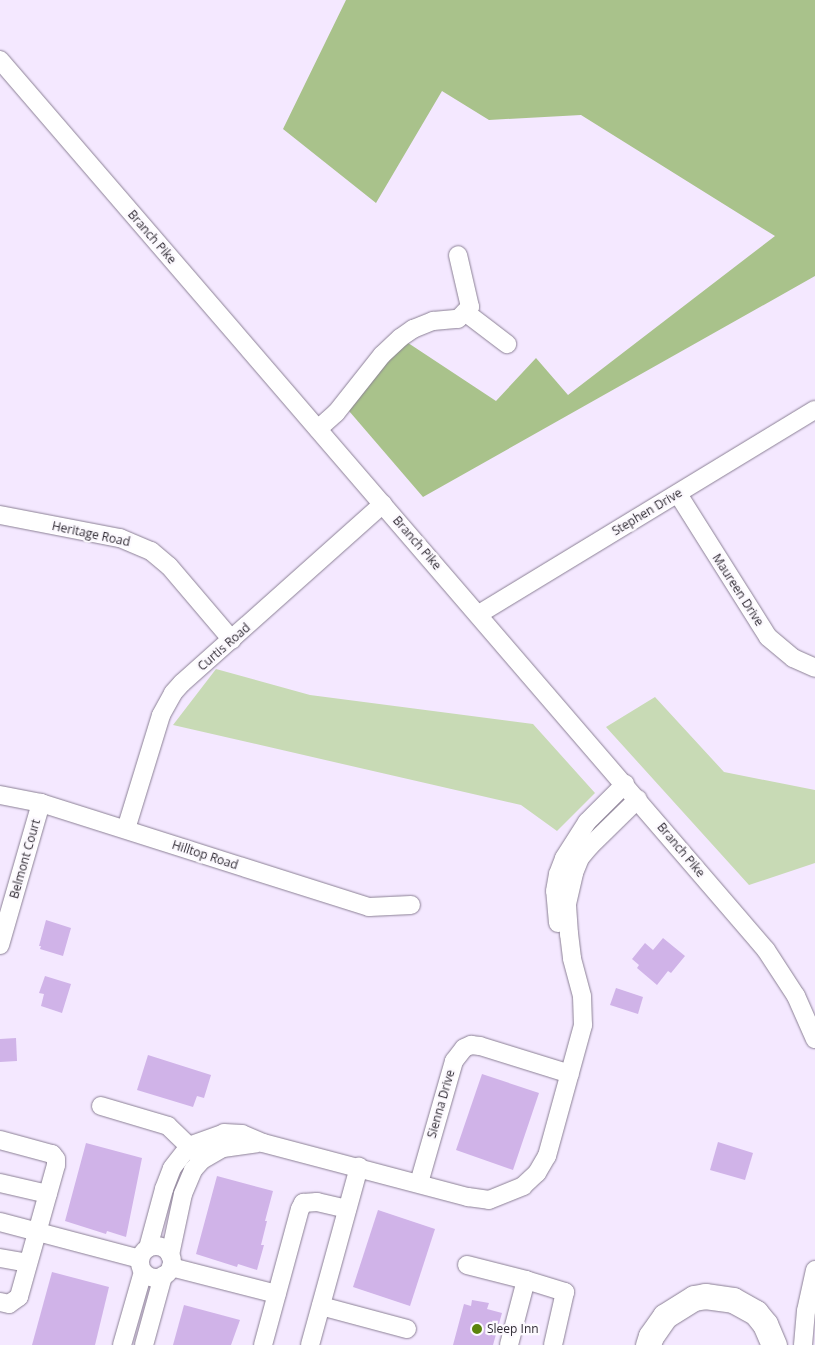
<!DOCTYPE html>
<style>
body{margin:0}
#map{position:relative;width:815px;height:1345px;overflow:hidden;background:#f4e8ff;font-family:"Open Sans",sans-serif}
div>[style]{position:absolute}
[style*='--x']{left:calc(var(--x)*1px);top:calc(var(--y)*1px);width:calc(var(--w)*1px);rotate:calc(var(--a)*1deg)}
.green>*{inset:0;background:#c8dab5}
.forest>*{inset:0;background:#a9c28b}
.building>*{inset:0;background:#d0b3e8}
.roads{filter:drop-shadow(0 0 1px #8b8095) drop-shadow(0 0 1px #8b8095)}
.minor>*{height:18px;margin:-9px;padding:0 9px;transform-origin:9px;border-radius:9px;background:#fff}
.minor>.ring{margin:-9px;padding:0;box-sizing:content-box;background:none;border:18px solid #fff;border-radius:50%}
.highway>*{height:25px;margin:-12.5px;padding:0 12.5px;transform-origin:12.5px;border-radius:12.5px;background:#fff}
.dots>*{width:14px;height:14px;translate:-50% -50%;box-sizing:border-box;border:2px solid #fcf9fe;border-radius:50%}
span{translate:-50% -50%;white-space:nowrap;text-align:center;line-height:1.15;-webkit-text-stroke:4.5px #fcf9fe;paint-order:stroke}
.street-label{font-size:12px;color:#2f2a33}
.poi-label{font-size:12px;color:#2f2a33}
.left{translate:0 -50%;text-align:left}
</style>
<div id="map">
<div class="green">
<i style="clip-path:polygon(216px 669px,310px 695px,533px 724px,595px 793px,557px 831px,521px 805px,173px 725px)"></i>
<i style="clip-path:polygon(655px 697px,724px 772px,815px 790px,815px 863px,749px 885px,606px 727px)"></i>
</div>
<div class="forest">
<i style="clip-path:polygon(346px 0,815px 0,815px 276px,423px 497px,343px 404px,393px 333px,496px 401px,536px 358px,568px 395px,775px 236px,581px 115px,489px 120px,442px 91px,376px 203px,283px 129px)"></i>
</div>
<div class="building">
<i style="clip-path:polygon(46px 920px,71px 928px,63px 956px,40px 949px,41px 946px,39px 946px)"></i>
<i style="clip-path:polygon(663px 938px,685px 956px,671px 973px,668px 971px,657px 985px,637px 968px,639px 965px,632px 959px,645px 943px,653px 950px)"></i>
<i style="clip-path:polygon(45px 976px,71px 984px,62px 1013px,41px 1006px,44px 994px,39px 993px)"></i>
<i style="clip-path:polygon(616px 988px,643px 997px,638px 1014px,610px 1005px)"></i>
<i style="clip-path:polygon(16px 1038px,17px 1061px,0 1062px,0 1039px)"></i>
<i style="clip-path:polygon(148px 1055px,211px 1075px,204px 1098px,197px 1096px,193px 1107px,137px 1090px)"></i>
<i style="clip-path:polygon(482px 1074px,539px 1093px,513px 1170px,456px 1150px)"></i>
<i style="clip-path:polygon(718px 1142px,753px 1153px,745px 1180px,710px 1170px)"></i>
<i style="clip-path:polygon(86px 1143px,142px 1158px,126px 1237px,107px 1231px,106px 1234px,65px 1221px)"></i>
<i style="clip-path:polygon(217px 1176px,273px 1191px,265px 1221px,267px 1221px,261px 1245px,264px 1245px,257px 1270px,238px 1264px,237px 1267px,196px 1254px)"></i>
<i style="clip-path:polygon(378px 1210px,435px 1229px,410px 1306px,353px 1287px)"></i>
<i style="clip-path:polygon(52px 1272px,109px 1287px,95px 1345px,32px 1345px)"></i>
<i style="clip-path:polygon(472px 1300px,489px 1303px,487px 1309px,502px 1313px,493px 1345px,453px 1345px,464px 1304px,471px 1306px)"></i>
<i style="clip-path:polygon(184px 1305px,240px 1320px,231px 1345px,173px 1345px)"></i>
</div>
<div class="roads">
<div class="minor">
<i style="--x:0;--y:60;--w:1174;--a:49.28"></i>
<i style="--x:766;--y:950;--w:55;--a:56.9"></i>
<i style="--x:796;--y:996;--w:47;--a:66.2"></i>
<i style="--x:465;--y:312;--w:53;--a:37.3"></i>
<i style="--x:318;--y:429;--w:24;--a:-42"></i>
<i style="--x:336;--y:413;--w:74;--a:-51.6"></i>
<i style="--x:382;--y:355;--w:25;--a:-43"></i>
<i style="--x:400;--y:338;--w:16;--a:-35"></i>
<i style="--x:413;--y:329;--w:22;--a:-22"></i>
<i style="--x:433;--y:321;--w:25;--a:-5"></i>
<i style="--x:458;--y:319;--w:17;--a:-45"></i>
<i style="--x:470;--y:307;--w:53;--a:-103"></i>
<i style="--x:678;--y:494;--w:169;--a:57.8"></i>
<i style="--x:768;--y:637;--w:33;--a:40"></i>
<i style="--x:793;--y:658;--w:24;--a:24"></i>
<i style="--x:0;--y:515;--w:122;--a:10.9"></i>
<i style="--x:120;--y:538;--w:34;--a:23"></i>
<i style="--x:151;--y:551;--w:23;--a:40"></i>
<i style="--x:169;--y:566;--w:97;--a:49.6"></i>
<i style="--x:479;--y:614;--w:393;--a:-31.3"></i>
<i style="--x:0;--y:795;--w:42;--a:11"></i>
<i style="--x:41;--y:803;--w:344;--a:17.6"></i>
<i style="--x:369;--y:907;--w:42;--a:-2.7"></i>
<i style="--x:126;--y:829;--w:119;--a:-72.9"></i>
<i style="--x:161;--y:715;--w:25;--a:-61"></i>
<i style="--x:173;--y:693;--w:13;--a:-48"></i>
<i style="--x:182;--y:683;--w:269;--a:-41.7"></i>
<i style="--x:558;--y:923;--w:32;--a:-95"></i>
<i style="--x:555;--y:891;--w:17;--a:-80"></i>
<i style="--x:558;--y:874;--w:17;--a:-69"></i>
<i style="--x:564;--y:858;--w:43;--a:-57.4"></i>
<i style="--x:587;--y:822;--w:54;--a:-45"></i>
<i style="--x:0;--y:945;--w:148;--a:-73.9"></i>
<i style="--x:101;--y:1106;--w:70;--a:16.6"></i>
<i style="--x:168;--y:1126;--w:40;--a:44"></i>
<i style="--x:0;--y:1140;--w:54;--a:15.1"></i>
<i style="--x:52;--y:1154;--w:6;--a:51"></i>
<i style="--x:56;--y:1159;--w:6;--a:90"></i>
<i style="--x:56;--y:1165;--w:137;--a:105.7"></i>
<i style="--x:19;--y:1297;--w:12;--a:145"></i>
<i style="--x:9;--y:1304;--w:9;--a:-167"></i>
<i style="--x:0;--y:1183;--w:49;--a:12.9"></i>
<i style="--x:419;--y:1183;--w:127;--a:-74"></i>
<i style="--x:454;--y:1061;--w:16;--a:-52"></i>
<i style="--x:464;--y:1048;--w:8;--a:-23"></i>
<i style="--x:471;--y:1045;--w:9;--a:6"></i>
<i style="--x:480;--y:1046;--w:94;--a:17.3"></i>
<i style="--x:0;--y:1222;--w:145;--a:14.8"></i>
<i class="ring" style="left:140px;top:1246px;width:14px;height:14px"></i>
<i style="--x:148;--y:1248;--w:61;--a:-74.8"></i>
<i style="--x:164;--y:1189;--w:22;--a:-69"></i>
<i style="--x:172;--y:1168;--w:28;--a:-52"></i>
<i style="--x:189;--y:1146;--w:37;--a:-20"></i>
<i style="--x:224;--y:1133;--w:18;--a:3"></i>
<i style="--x:242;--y:1134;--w:23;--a:23"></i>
<i style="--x:263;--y:1143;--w:212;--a:14.8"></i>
<i style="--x:468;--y:1197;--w:21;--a:8"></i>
<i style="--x:489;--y:1200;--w:37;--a:-22"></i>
<i style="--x:523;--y:1186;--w:19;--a:-43"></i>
<i style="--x:537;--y:1173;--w:20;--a:-60"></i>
<i style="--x:547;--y:1156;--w:136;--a:-74.6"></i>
<i style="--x:583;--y:1025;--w:29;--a:-92"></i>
<i style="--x:582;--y:996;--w:39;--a:-105"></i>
<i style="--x:572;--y:958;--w:24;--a:-97"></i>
<i style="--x:569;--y:934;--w:30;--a:-94"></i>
<i style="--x:567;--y:904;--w:32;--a:-77"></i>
<i style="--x:574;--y:873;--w:16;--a:-68"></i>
<i style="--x:580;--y:858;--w:16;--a:-50"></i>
<i style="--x:590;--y:846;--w:67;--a:-44.4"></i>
<i style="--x:170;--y:1255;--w:62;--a:-78"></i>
<i style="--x:183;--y:1194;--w:26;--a:-67"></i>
<i style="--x:193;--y:1170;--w:13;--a:-48"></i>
<i style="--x:202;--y:1160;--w:24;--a:-30"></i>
<i style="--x:223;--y:1148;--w:34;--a:-8"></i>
<i style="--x:0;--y:1258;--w:28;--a:10"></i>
<i style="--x:467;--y:1265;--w:61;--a:14.3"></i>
<i style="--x:526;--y:1280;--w:67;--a:104.7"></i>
<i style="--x:171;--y:1267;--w:109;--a:14.3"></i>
<i style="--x:526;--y:1280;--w:41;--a:17.1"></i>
<i style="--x:565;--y:1292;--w:54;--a:102.8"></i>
<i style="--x:321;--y:1306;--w:89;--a:15"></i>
<i style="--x:122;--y:1345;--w:76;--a:-74"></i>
<i style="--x:144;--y:1345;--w:72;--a:-74.6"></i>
<i style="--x:263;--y:1345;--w:141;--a:-74.8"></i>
<i style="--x:300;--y:1209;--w:7;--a:-63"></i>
<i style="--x:303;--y:1203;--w:14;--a:-4"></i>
<i style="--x:317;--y:1202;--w:31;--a:13"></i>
<i style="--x:310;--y:1345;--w:185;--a:-74.6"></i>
<i style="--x:803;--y:1345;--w:34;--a:-85"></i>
<i style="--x:806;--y:1311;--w:42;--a:-77.6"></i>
</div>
<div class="highway">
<i style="--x:648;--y:1345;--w:9;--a:-72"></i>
<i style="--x:651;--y:1336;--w:24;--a:-55"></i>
<i style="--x:665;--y:1316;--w:34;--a:-32"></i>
<i style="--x:694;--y:1298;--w:11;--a:-10"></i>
<i style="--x:705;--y:1296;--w:28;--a:8"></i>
<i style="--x:733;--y:1300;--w:26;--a:29"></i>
<i style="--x:756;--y:1313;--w:14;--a:51"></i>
<i style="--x:765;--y:1324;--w:23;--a:67"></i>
</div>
</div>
<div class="dots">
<i style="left:477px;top:1329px;background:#5b840b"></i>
</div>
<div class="street-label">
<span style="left:152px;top:237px;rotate:49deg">Branch Pike</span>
<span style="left:647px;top:512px;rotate:-31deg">Stephen Drive</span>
<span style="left:91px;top:534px;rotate:12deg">Heritage Road</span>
<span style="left:417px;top:543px;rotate:49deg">Branch Pike</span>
<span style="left:738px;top:590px;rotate:57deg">Maureen Drive</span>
<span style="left:224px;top:647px;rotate:-41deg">Curtis Road</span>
<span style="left:681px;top:850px;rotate:50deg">Branch Pike</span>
<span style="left:205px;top:855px;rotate:18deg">Hilltop Road</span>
<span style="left:25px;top:859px;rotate:-74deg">Belmont Court</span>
<span style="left:441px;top:1104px;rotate:-74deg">Sienna Drive</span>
</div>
<div class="poi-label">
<span class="left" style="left:487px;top:1329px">Sleep Inn</span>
</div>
</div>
